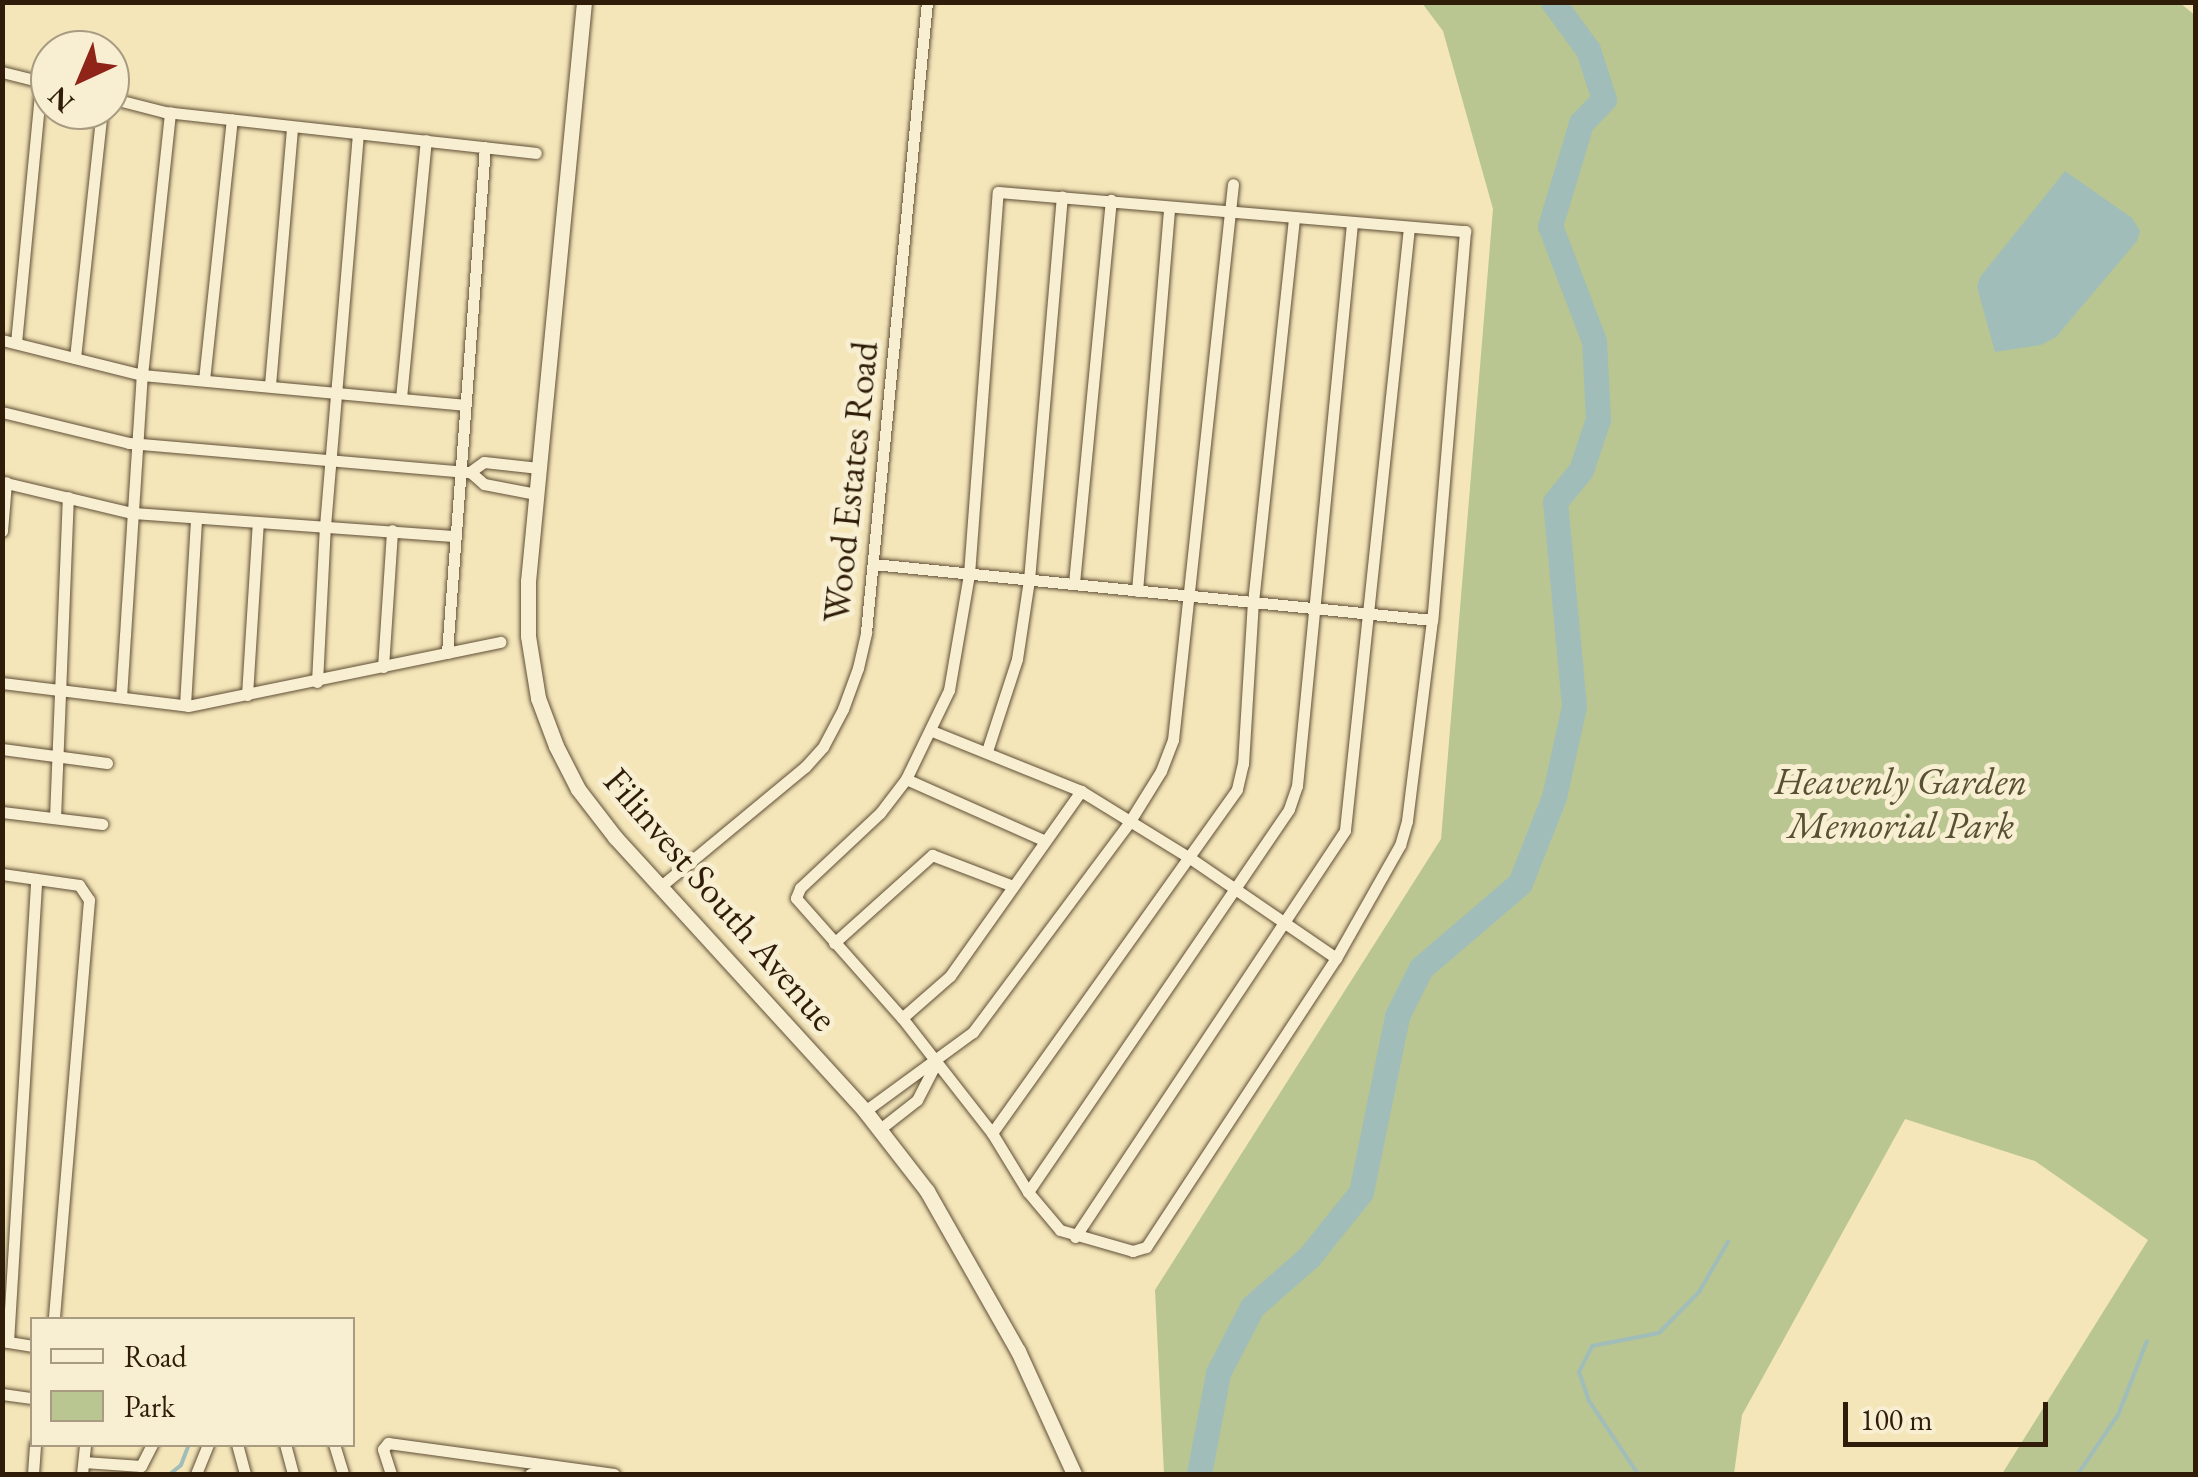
<!DOCTYPE html>
<style>
body{margin:0}
#map{position:relative;width:2198px;height:1477px;overflow:hidden;background:#f4e6b9;font-family:"EB Garamond",serif}
div>[style]{position:absolute}
[style*='--x']{left:calc(var(--x)*1px);top:calc(var(--y)*1px);width:calc(var(--w)*1px);rotate:calc(var(--a)*1deg)}
.green>*{inset:0;background:#b9c691}
.water>*{inset:0;background:#a1bdba}
.stream>*{height:4px;margin:-2px;padding:0 2px;transform-origin:2px;border-radius:2px;background:#a1bdba}
.river>*{height:25px;margin:-12.5px;padding:0 12.5px;transform-origin:12.5px;border-radius:12.5px;background:#a1bdba}
.roads{filter:drop-shadow(0 0 2px #604f36) drop-shadow(0 0 2px #604f36)}
.street>*{height:11px;margin:-5.5px;padding:0 5.5px;transform-origin:5.5px;border-radius:5.5px;background:#f8efd2}
.secondary>*{height:15px;margin:-7.5px;padding:0 7.5px;transform-origin:7.5px;border-radius:7.5px;background:#f8efd2}
span{translate:-50% -50%;white-space:nowrap;text-align:center;line-height:1.15;-webkit-text-stroke:10px #f8efd2;paint-order:stroke}
.street-label{font-size:38px;color:#2f1d0a}
.park-label{font-size:38px;color:#585032;font-style:italic}
.frame{position:absolute;inset:0;border:5px solid #2f1d0a;pointer-events:none}
.legend{position:absolute;left:30px;top:1317px;width:325px;height:130px;box-sizing:border-box;background:#f8efd2;border:2px solid #a89b82;margin:0;padding:12px 18px;list-style:none;font-size:30px;color:#2f1d0a}
.legend li{display:flex;align-items:center;gap:20px;height:50px}
.legend b{width:50px;border:2px solid #a89b82}
.north{position:absolute;left:30px;top:30px;width:100px;height:100px;box-sizing:border-box;background:#f8efd2;border:2px solid #a89b82;border-radius:50%;rotate:224deg;font-size:28px;font-weight:700;line-height:40px;text-align:center;color:#2f1d0a}
.north::after{content:'';display:block;margin:auto;width:35px;height:45px;background:#8f2418;clip-path:polygon(50% 0,100% 100%,50% 72%,0 100%)}
.scale{position:absolute;left:1843px;top:1402px;width:205px;height:45px;box-sizing:border-box;border:5px solid #2f1d0a;border-top:0;padding-left:12px;font-size:30px;line-height:35px;white-space:nowrap;color:#2f1d0a;-webkit-text-stroke:8px #f8efd2;paint-order:stroke}
</style>
<div id="map">
<div class="green">
<i style="clip-path:polygon(1422px 3px,2180px 3px,2196px 16px,2195px 1474px,2002px 1474px,2148px 1240px,2035px 1161px,1905px 1119px,1742px 1415px,1734px 1474px,1164px 1474px,1155px 1290px,1441px 839px,1493px 209px,1443px 31px)"></i>
</div>
<div class="water">
<i style="clip-path:polygon(2065px 171px,2132px 218px,2140px 231px,2137px 241px,2056px 337px,2041px 345px,1995px 352px,1977px 287px,1980px 277px)"></i>
</div>
<div class="stream">
<i style="--x:170;--y:1474;--w:14;--a:-39"></i>
<i style="--x:181;--y:1465;--w:22;--a:-69"></i>
<i style="--x:1638;--y:1474;--w:88;--a:-123.9"></i>
<i style="--x:1589;--y:1401;--w:31;--a:-109"></i>
<i style="--x:1579;--y:1372;--w:29;--a:-63"></i>
<i style="--x:1592;--y:1346;--w:68;--a:-11"></i>
<i style="--x:1659;--y:1333;--w:57;--a:-45.7"></i>
<i style="--x:1699;--y:1292;--w:58;--a:-59.9"></i>
<i style="--x:2078;--y:1474;--w:71;--a:-55.9"></i>
<i style="--x:2118;--y:1415;--w:79;--a:-68.6"></i>
</div>
<div class="river">
<i style="--x:1199;--y:1474;--w:103;--a:-79.3"></i>
<i style="--x:1218;--y:1373;--w:74;--a:-62.7"></i>
<i style="--x:1252;--y:1307;--w:76;--a:-41.3"></i>
<i style="--x:1309;--y:1257;--w:83;--a:-51.3"></i>
<i style="--x:1361;--y:1192;--w:180;--a:-78.4"></i>
<i style="--x:1397;--y:1016;--w:54;--a:-63.4"></i>
<i style="--x:1421;--y:968;--w:130;--a:-40.6"></i>
<i style="--x:1520;--y:883;--w:92;--a:-68.4"></i>
<i style="--x:1554;--y:797;--w:93;--a:-77.6"></i>
<i style="--x:1574;--y:706;--w:205;--a:-95.3"></i>
<i style="--x:1555;--y:502;--w:41;--a:-50.9"></i>
<i style="--x:1581;--y:470;--w:54;--a:-71.6"></i>
<i style="--x:1598;--y:419;--w:78;--a:-92.9"></i>
<i style="--x:1594;--y:341;--w:123;--a:-110.9"></i>
<i style="--x:1550;--y:226;--w:108;--a:-73.2"></i>
<i style="--x:1581;--y:123;--w:33;--a:-46"></i>
<i style="--x:1604;--y:99;--w:52;--a:-108.1"></i>
<i style="--x:1588;--y:50;--w:59;--a:-126.1"></i>
</div>
<div class="roads">
<div class="street">
<i style="--x:2;--y:72;--w:49;--a:14"></i>
<i style="--x:110;--y:98;--w:57;--a:14.3"></i>
<i style="--x:165;--y:112;--w:373;--a:6.3"></i>
<i style="--x:998;--y:192;--w:469;--a:4.8"></i>
<i style="--x:1465;--y:231;--w:390;--a:94.8"></i>
<i style="--x:1432;--y:620;--w:203;--a:97.1"></i>
<i style="--x:1407;--y:821;--w:25;--a:106"></i>
<i style="--x:1400;--y:845;--w:130;--a:119.5"></i>
<i style="--x:1336;--y:958;--w:346;--a:123.3"></i>
<i style="--x:1146;--y:1247;--w:14;--a:163"></i>
<i style="--x:1133;--y:1251;--w:76;--a:-164"></i>
<i style="--x:1060;--y:1230;--w:50;--a:-130.1"></i>
<i style="--x:1028;--y:1192;--w:69;--a:-121.4"></i>
<i style="--x:992;--y:1133;--w:146;--a:-128"></i>
<i style="--x:902;--y:1018;--w:160;--a:-131.5"></i>
<i style="--x:796;--y:898;--w:11;--a:-68"></i>
<i style="--x:800;--y:888;--w:110;--a:-43.2"></i>
<i style="--x:880;--y:813;--w:43;--a:-52.6"></i>
<i style="--x:906;--y:779;--w:99;--a:-64.2"></i>
<i style="--x:949;--y:690;--w:118;--a:-80.2"></i>
<i style="--x:969;--y:574;--w:383;--a:-85.7"></i>
<i style="--x:2;--y:340;--w:144;--a:14"></i>
<i style="--x:142;--y:375;--w:323;--a:5.3"></i>
<i style="--x:16;--y:343;--w:263;--a:-84.5"></i>
<i style="--x:75;--y:358;--w:249;--a:-83.8"></i>
<i style="--x:204;--y:380;--w:262;--a:-83.9"></i>
<i style="--x:270;--y:385;--w:258;--a:-85.1"></i>
<i style="--x:401;--y:398;--w:259;--a:-84.5"></i>
<i style="--x:2;--y:412;--w:131;--a:13.7"></i>
<i style="--x:129;--y:443;--w:342;--a:4.9"></i>
<i style="--x:2;--y:482;--w:134;--a:13.4"></i>
<i style="--x:132;--y:513;--w:323;--a:4.1"></i>
<i style="--x:536;--y:494;--w:53;--a:-169.1"></i>
<i style="--x:484;--y:484;--w:18;--a:-139"></i>
<i style="--x:470;--y:472;--w:17;--a:-36"></i>
<i style="--x:484;--y:462;--w:55;--a:6.2"></i>
<i style="--x:2;--y:531;--w:49;--a:-85.3"></i>
<i style="--x:873;--y:564;--w:562;--a:5.72"></i>
<i style="--x:1074;--y:583;--w:385;--a:-84.5"></i>
<i style="--x:1137;--y:591;--w:383;--a:-85.2"></i>
<i style="--x:447;--y:653;--w:507;--a:-85.71"></i>
<i style="--x:383;--y:667;--w:137;--a:-86.2"></i>
<i style="--x:317;--y:682;--w:156;--a:-87.1"></i>
<i style="--x:325;--y:526;--w:394;--a:-85.2"></i>
<i style="--x:2;--y:683;--w:187;--a:7"></i>
<i style="--x:188;--y:706;--w:319;--a:-11.6"></i>
<i style="--x:247;--y:695;--w:173;--a:-86.4"></i>
<i style="--x:121;--y:697;--w:323;--a:-86.3"></i>
<i style="--x:142;--y:375;--w:264;--a:-83.9"></i>
<i style="--x:185;--y:705;--w:187;--a:-86.6"></i>
<i style="--x:932;--y:731;--w:161;--a:21.9"></i>
<i style="--x:1081;--y:791;--w:128;--a:31.6"></i>
<i style="--x:1190;--y:858;--w:177;--a:34.4"></i>
<i style="--x:2;--y:749;--w:106;--a:7.6"></i>
<i style="--x:987;--y:751;--w:97;--a:-71.9"></i>
<i style="--x:1017;--y:659;--w:80;--a:-81.4"></i>
<i style="--x:1029;--y:580;--w:385;--a:-85.1"></i>
<i style="--x:906;--y:779;--w:152;--a:24"></i>
<i style="--x:2;--y:812;--w:101;--a:6.8"></i>
<i style="--x:55;--y:818;--w:321;--a:-87.7"></i>
<i style="--x:2;--y:874;--w:78;--a:8.1"></i>
<i style="--x:79;--y:885;--w:18;--a:56"></i>
<i style="--x:89;--y:900;--w:421;--a:94.8"></i>
<i style="--x:661;--y:886;--w:187;--a:-39.6"></i>
<i style="--x:805;--y:767;--w:27;--a:-48"></i>
<i style="--x:823;--y:747;--w:43;--a:-62.2"></i>
<i style="--x:843;--y:709;--w:44;--a:-69.9"></i>
<i style="--x:858;--y:668;--w:37;--a:-77"></i>
<i style="--x:866;--y:632;--w:633;--a:-84.47"></i>
<i style="--x:834;--y:943;--w:132;--a:-41.9"></i>
<i style="--x:932;--y:855;--w:87;--a:20.9"></i>
<i style="--x:902;--y:1018;--w:64;--a:-41.2"></i>
<i style="--x:950;--y:976;--w:227;--a:-54.7"></i>
<i style="--x:865;--y:1111;--w:134;--a:-36.2"></i>
<i style="--x:973;--y:1032;--w:263;--a:-53.3"></i>
<i style="--x:1130;--y:821;--w:59;--a:-58.2"></i>
<i style="--x:1161;--y:771;--w:33;--a:-69"></i>
<i style="--x:1173;--y:740;--w:559;--a:-83.84"></i>
<i style="--x:880;--y:1129;--w:47;--a:-38.1"></i>
<i style="--x:917;--y:1100;--w:42;--a:-62.8"></i>
<i style="--x:992;--y:1133;--w:422;--a:-54.5"></i>
<i style="--x:1237;--y:789;--w:26;--a:-77"></i>
<i style="--x:1243;--y:764;--w:162;--a:-86.5"></i>
<i style="--x:1253;--y:602;--w:385;--a:-83.9"></i>
<i style="--x:1028;--y:1192;--w:463;--a:-55.7"></i>
<i style="--x:1289;--y:809;--w:24;--a:-71"></i>
<i style="--x:1297;--y:786;--w:566;--a:-84.42"></i>
<i style="--x:1075;--y:1237;--w:488;--a:-56.4"></i>
<i style="--x:1345;--y:830;--w:606;--a:-83.94"></i>
<i style="--x:2;--y:1341;--w:30;--a:9"></i>
<i style="--x:8;--y:1342;--w:464;--a:-86.5"></i>
<i style="--x:2;--y:1394;--w:30;--a:8"></i>
<i style="--x:237;--y:1444;--w:31;--a:75"></i>
<i style="--x:285;--y:1444;--w:31;--a:75"></i>
<i style="--x:334;--y:1444;--w:31;--a:73"></i>
<i style="--x:84;--y:1462;--w:57;--a:4"></i>
<i style="--x:141;--y:1466;--w:25;--a:-63"></i>
<i style="--x:33;--y:1474;--w:30;--a:-86"></i>
<i style="--x:82;--y:1474;--w:30;--a:-84"></i>
<i style="--x:196;--y:1474;--w:32;--a:-68"></i>
<i style="--x:391;--y:1474;--w:26;--a:-108"></i>
<i style="--x:383;--y:1449;--w:8;--a:-50"></i>
<i style="--x:388;--y:1443;--w:228;--a:7.8"></i>
<i style="--x:530;--y:1474;--w:24;--a:-17"></i>
</div>
<div class="secondary">
<i style="--x:584;--y:2;--w:582;--a:95.52"></i>
<i style="--x:528;--y:581;--w:55;--a:90"></i>
<i style="--x:528;--y:636;--w:63;--a:80.8"></i>
<i style="--x:538;--y:698;--w:51;--a:69.4"></i>
<i style="--x:556;--y:746;--w:48;--a:62.9"></i>
<i style="--x:578;--y:789;--w:61;--a:52.4"></i>
<i style="--x:615;--y:837;--w:371;--a:47.6"></i>
<i style="--x:865;--y:1111;--w:101;--a:52.2"></i>
<i style="--x:927;--y:1191;--w:184;--a:60.4"></i>
<i style="--x:1018;--y:1351;--w:135;--a:65.5"></i>
</div>
</div>
<div class="street-label">
<span style="left:850px;top:482px;rotate:-84deg">Wood Estates Road</span>
<span style="left:721px;top:899px;rotate:49deg">Filinvest South Avenue</span>
</div>
<div class="park-label">
<span style="left:1901px;top:803px">Heavenly Garden<br>Memorial Park</span>
</div>
<div class="frame"></div>
<ul class="legend">
<li><b style="height:12px;background:#f8efd2"></b>Road</li>
<li><b style="height:28px;background:#b9c691"></b>Park</li>
</ul>
<div class="north">N</div>
<div class="scale">100 m</div>
</div>
